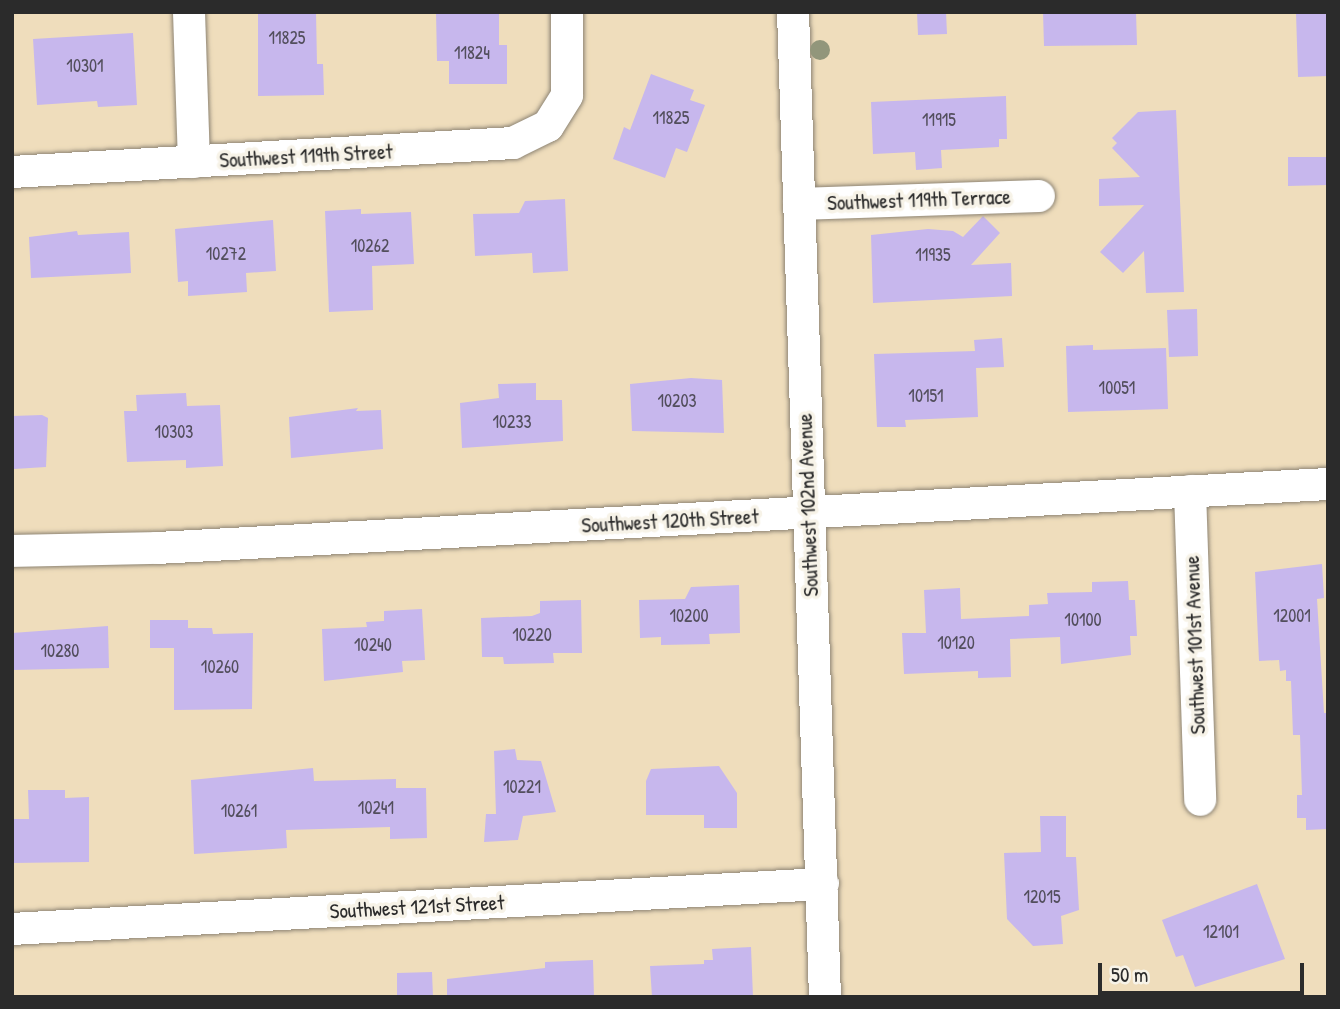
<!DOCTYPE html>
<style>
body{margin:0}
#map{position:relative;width:1340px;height:1009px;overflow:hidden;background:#efddbc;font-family:"Patrick Hand",sans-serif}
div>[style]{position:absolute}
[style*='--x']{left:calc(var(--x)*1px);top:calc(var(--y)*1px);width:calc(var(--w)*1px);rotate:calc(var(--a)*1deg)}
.building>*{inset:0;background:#c7b7ed}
.roads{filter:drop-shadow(0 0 2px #8d8474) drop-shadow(0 0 2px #8d8474)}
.minor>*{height:32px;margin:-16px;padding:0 16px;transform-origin:16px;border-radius:16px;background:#fff}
.trees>*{width:20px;height:20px;margin:-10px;border-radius:50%;background:#92967b}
span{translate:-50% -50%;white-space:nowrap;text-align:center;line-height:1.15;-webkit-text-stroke:7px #f7f3e8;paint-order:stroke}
.number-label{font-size:18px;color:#524e5c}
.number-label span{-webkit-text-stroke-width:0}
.street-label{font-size:21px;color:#2b2b2b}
.frame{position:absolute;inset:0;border:14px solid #2b2b2b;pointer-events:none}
.scale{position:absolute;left:1098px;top:963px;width:206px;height:32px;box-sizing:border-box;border:4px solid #2b2b2b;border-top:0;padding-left:9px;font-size:21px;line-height:24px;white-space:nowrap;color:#2b2b2b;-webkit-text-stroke:5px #f7f3e8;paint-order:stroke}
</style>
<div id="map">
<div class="building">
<i style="clip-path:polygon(258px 12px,316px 12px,317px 64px,323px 64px,324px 95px,258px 96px)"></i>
<i style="clip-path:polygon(436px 12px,499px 12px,499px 45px,507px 45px,507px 84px,449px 84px,449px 61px,437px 61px)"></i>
<i style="clip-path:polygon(917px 12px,946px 12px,947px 34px,918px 35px)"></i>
<i style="clip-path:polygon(1043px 12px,1136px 12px,1137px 45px,1044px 46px)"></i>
<i style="clip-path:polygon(1296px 12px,1328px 12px,1328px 76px,1298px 77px)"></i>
<i style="clip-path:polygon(133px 33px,137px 105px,98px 107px,97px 101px,37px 105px,33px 39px)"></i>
<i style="clip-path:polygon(651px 74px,694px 90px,690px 100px,705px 105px,687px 152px,676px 148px,665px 178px,613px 159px,624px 127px,630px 130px)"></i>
<i style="clip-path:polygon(1006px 96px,1007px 139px,999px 139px,999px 147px,941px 150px,942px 168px,916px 170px,915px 152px,873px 154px,871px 102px)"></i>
<i style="clip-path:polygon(1176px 110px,1184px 292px,1146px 293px,1144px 251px,1123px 273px,1100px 252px,1144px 205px,1099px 206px,1099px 179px,1140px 177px,1112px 148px,1117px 143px,1112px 138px,1138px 112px)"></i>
<i style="clip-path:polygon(1288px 157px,1328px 157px,1328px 185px,1288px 186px)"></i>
<i style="clip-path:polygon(565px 199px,568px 271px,533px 273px,532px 253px,475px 256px,473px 214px,519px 213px,525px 201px)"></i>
<i style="clip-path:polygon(361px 209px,361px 214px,411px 212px,414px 264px,372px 266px,373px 310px,329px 312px,325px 211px)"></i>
<i style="clip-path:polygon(983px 216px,1000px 233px,971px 265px,1011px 263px,1012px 296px,873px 303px,871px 235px,928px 229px,953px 231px,963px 237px)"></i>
<i style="clip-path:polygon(273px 220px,276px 271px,246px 273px,247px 292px,188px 296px,188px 281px,178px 282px,175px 229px)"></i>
<i style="clip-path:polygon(77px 231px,78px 235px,129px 232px,131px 273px,31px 278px,29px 237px)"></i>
<i style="clip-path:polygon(1197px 309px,1198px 356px,1169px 357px,1167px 310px)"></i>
<i style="clip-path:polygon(1002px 338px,1004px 367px,976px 368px,978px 417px,905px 420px,906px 427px,877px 427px,874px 354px,975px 351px,974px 340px)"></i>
<i style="clip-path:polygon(1093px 345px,1093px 350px,1166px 348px,1168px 409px,1068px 412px,1066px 346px)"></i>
<i style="clip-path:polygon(691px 378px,722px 380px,724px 433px,632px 431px,630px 384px)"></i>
<i style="clip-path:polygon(536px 383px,536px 400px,562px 400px,563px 441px,462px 448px,460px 403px,499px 398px,498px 384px)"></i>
<i style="clip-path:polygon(186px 393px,187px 406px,220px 405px,223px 466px,186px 468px,186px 460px,127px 462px,124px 411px,137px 411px,136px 395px)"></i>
<i style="clip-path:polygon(358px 408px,356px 411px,381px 410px,383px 449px,291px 458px,289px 417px)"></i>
<i style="clip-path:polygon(42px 415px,48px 418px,46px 467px,14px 469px,12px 416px)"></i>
<i style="clip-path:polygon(1322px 564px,1324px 598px,1317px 599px,1324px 713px,1328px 713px,1328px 829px,1306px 830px,1306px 818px,1297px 818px,1297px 795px,1302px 795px,1300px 735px,1293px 735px,1291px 681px,1286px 681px,1286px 670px,1280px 671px,1279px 660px,1259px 661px,1255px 572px)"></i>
<i style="clip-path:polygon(1128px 581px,1129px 600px,1135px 600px,1137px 636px,1130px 636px,1131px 655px,1061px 664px,1060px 637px,1010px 639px,1011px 677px,978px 678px,978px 671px,904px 674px,902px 633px,926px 633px,924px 590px,960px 588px,961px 619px,1029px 616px,1029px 605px,1048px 604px,1047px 593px,1092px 592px,1092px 582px)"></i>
<i style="clip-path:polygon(739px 585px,740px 633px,709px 634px,710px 644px,661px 645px,661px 637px,640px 638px,639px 600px,685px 599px,691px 587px)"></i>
<i style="clip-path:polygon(581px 600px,582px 653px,553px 653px,554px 663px,504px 664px,503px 657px,482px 657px,481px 618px,532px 616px,540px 613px,540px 601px)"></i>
<i style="clip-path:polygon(422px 609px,425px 660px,402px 661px,403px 672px,324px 681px,322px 629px,367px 627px,366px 622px,384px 621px,384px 611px)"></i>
<i style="clip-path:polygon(150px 620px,188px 620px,188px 628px,212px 628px,213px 634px,253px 633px,252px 709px,174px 710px,174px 648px,150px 648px)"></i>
<i style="clip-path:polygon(108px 626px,109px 668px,12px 670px,12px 633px)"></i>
<i style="clip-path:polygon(515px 749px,517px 760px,541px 761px,556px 812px,523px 816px,518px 840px,484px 842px,486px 814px,496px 814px,494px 751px)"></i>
<i style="clip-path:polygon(719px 766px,737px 793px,737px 828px,704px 828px,704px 815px,646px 815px,646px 781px,651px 769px)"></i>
<i style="clip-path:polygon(313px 768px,314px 781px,396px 779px,396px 788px,426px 788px,427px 838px,390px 839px,390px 827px,286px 830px,287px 848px,194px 854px,191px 780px)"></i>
<i style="clip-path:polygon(28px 790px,65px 790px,65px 798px,89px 797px,89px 862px,12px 863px,12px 819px,29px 819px)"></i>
<i style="clip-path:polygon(1040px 816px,1066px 816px,1066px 857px,1076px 857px,1079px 910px,1061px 916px,1063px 944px,1033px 946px,1007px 919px,1004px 853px,1041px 852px)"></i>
<i style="clip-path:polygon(1257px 884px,1285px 959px,1195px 987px,1183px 955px,1176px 957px,1162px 920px)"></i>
<i style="clip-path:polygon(751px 947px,753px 997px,652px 997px,650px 966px,704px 964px,704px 960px,713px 960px,712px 949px)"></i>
<i style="clip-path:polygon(593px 960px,594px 997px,447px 997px,447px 979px,545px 968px,545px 962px)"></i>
<i style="clip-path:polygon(432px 972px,433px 997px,397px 997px,397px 973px)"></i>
</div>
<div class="roads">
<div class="minor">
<i style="--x:189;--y:12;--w:150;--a:88.1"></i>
<i style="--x:793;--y:12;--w:986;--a:88.14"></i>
<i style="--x:12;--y:172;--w:502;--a:-3.31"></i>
<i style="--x:513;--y:143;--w:39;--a:-26"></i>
<i style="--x:548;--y:126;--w:36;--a:-58"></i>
<i style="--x:567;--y:95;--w:83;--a:-90"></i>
<i style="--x:799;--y:204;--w:240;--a:-1.9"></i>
<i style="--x:1190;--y:491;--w:309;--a:88.1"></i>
<i style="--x:12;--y:551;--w:145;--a:-1.2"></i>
<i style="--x:157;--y:548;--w:1173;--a:-3.13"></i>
<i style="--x:12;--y:929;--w:812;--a:-3.18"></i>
</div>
</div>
<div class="trees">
<i style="left:820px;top:50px"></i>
</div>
<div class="number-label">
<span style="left:287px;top:38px">11825</span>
<span style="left:472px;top:53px">11824</span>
<span style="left:85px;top:66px">10301</span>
<span style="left:671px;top:118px">11825</span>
<span style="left:939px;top:120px">11915</span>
<span style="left:370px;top:246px">10262</span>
<span style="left:226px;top:254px">10272</span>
<span style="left:933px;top:255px">11935</span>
<span style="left:1117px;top:388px">10051</span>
<span style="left:926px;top:396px">10151</span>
<span style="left:677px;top:401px">10203</span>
<span style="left:512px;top:422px">10233</span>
<span style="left:174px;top:432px">10303</span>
<span style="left:689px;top:616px">10200</span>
<span style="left:1292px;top:616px">12001</span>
<span style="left:1083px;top:620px">10100</span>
<span style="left:532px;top:635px">10220</span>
<span style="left:956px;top:643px">10120</span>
<span style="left:373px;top:645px">10240</span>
<span style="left:60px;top:651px">10280</span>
<span style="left:220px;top:667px">10260</span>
<span style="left:522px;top:787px">10221</span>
<span style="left:376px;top:808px">10241</span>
<span style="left:239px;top:811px">10261</span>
<span style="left:1042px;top:897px">12015</span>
<span style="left:1221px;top:932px">12101</span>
</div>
<div class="street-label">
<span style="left:306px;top:156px;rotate:-3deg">Southwest 119th Street</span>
<span style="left:919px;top:200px;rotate:-2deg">Southwest 119th Terrace</span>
<span style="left:808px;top:505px;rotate:-92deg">Southwest 102nd Avenue</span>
<span style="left:670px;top:521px;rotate:-3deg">Southwest 120th Street</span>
<span style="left:1195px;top:645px;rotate:-92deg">Southwest 101st Avenue</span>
<span style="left:417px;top:907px;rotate:-3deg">Southwest 121st Street</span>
</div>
<div class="frame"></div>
<div class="scale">50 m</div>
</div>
